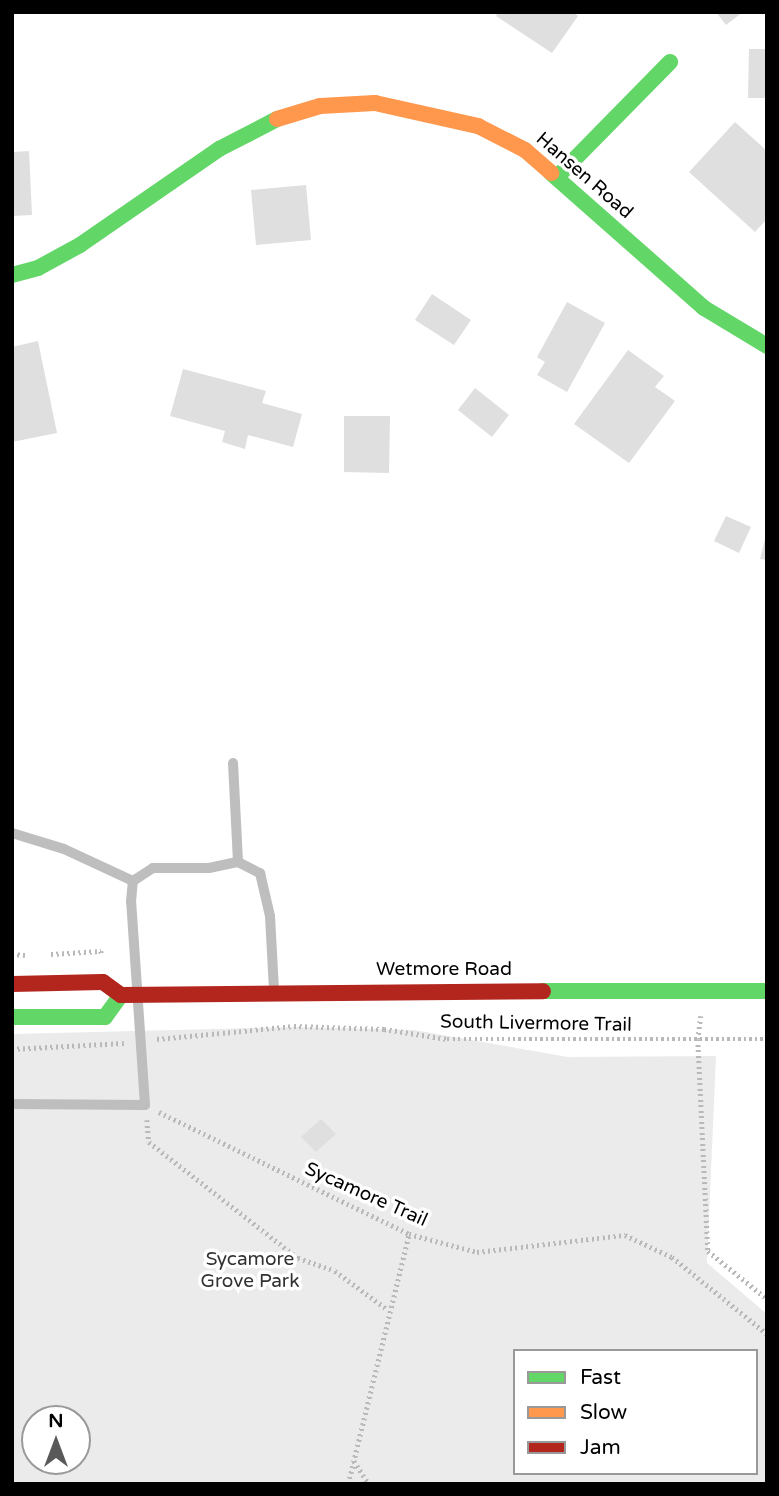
<!DOCTYPE html>
<style>
body{margin:0}
#map{position:relative;width:779px;height:1496px;overflow:hidden;background:#fff;font-family:"Varela Round",sans-serif}
div>[style]{position:absolute}
[style*='--x']{left:calc(var(--x)*1px);top:calc(var(--y)*1px);width:calc(var(--w)*1px);rotate:calc(var(--a)*1deg)}
.green>*{inset:0;background:#ebebeb}
.building>*{inset:0;background:#dfdfdf}
.path>*{height:4.5px;margin-top:-2.25px;transform-origin:0;background:repeating-linear-gradient(90deg,#b9b9b9 0 2px,transparent 0 5.5px)}
.lane>*{height:10px;margin:-5px;padding:0 5px;transform-origin:5px;border-radius:5px;background:#bebebe}
.fast>*{height:16px;margin:-8px;padding:0 8px;transform-origin:8px;border-radius:8px;background:#63d668}
.slow>*{height:16px;margin:-8px;padding:0 8px;transform-origin:8px;border-radius:8px;background:#ff974d}
.jam>*{height:16px;margin:-8px;padding:0 8px;transform-origin:8px;border-radius:8px;background:#b3261e}
span{translate:-50% -50%;white-space:nowrap;text-align:center;line-height:1.15;-webkit-text-stroke:7px #fff;paint-order:stroke}
.street-label{font-size:19px;color:#000}
.park-label{font-size:19px;color:#323232}
.frame{position:absolute;inset:0;border:14px solid #000;pointer-events:none}
.legend{position:absolute;left:513px;top:1349px;width:245px;height:126px;box-sizing:border-box;background:#fff;border:2px solid #999;margin:0;padding:9px 12px;list-style:none;font-size:21px;color:#000}
.legend li{display:flex;align-items:center;gap:14px;height:35px}
.legend b{width:35px;border:2px solid #999}
.north{position:absolute;left:21px;top:1405px;width:70px;height:70px;box-sizing:border-box;background:#fff;border:2px solid #999;border-radius:50%;rotate:0deg;font-size:19px;font-weight:700;line-height:28px;text-align:center;color:#000}
.north::after{content:'';display:block;margin:auto;width:24px;height:32px;background:#595959;clip-path:polygon(50% 0,100% 100%,50% 72%,0 100%)}
</style>
<div id="map">
<div class="green">
<i style="clip-path:polygon(evenodd,295px 1027px,414px 1030px,568px 1057px,716px 1056px,707px 1263px,767px 1314px,767px 1484px,12px 1484px,12px 1034px,295px 1027px,515px 1351px,756px 1351px,756px 1473px,515px 1473px,515px 1351px,295px 1027px,35px 1419px,77px 1419px,77px 1461px,35px 1461px,35px 1419px)"></i>
</div>
<div class="building">
<i style="clip-path:polygon(498px 12px,573px 12px,578px 16px,552px 53px,496px 16px)"></i>
<i style="clip-path:polygon(716px 12px,743px 12px,726px 25px)"></i>
<i style="clip-path:polygon(749px 49px,767px 49px,767px 98px,748px 98px)"></i>
<i style="clip-path:polygon(735px 122px,767px 151px,767px 219px,755px 232px,689px 172px)"></i>
<i style="clip-path:polygon(29px 151px,32px 215px,12px 216px,12px 152px)"></i>
<i style="clip-path:polygon(306px 185px,311px 240px,256px 245px,251px 190px)"></i>
<i style="clip-path:polygon(432px 294px,471px 320px,454px 345px,415px 320px)"></i>
<i style="clip-path:polygon(567px 302px,605px 323px,567px 392px,537px 375px,545px 362px,537px 357px)"></i>
<i style="clip-path:polygon(38px 341px,57px 433px,12px 442px,12px 347px)"></i>
<i style="clip-path:polygon(628px 350px,664px 376px,655px 387px,675px 401px,629px 463px,574px 424px)"></i>
<i style="clip-path:polygon(183px 369px,266px 391px,262px 403px,302px 414px,293px 447px,248px 435px,245px 449px,222px 442px,225px 431px,170px 416px)"></i>
<i style="clip-path:polygon(475px 388px,509px 415px,492px 437px,458px 410px)"></i>
<i style="clip-path:polygon(344px 416px,390px 416px,389px 473px,344px 472px)"></i>
<i style="clip-path:polygon(726px 516px,751px 527px,739px 553px,714px 541px)"></i>
<i style="clip-path:polygon(766px 535px,767px 535px,767px 560px,760px 559px)"></i>
<i style="clip-path:polygon(321px 1119px,336px 1134px,316px 1152px,301px 1137px)"></i>
</div>
<div class="path">
<i style="--x:12;--y:954;--w:13;--a:4"></i>
<i style="--x:51;--y:954;--w:50;--a:-3.4"></i>
<i style="--x:101;--y:951;--w:5;--a:79"></i>
<i style="--x:701;--y:1016;--w:23;--a:97"></i>
<i style="--x:698;--y:1039;--w:212;--a:87.3"></i>
<i style="--x:708;--y:1251;--w:76;--a:39.1"></i>
<i style="--x:157;--y:1039;--w:138;--a:-5.4"></i>
<i style="--x:294;--y:1026;--w:90;--a:1.9"></i>
<i style="--x:384;--y:1029;--w:64;--a:9"></i>
<i style="--x:447;--y:1039;--w:320;--a:0"></i>
<i style="--x:12;--y:1049;--w:112;--a:-3.1"></i>
<i style="--x:159;--y:1112;--w:278;--a:26"></i>
<i style="--x:409;--y:1234;--w:70;--a:14.8"></i>
<i style="--x:477;--y:1252;--w:149;--a:-6.6"></i>
<i style="--x:625;--y:1235;--w:52;--a:25.1"></i>
<i style="--x:672;--y:1257;--w:122;--a:39"></i>
<i style="--x:147;--y:1120;--w:22;--a:85"></i>
<i style="--x:149;--y:1142;--w:189;--a:37.9"></i>
<i style="--x:298;--y:1258;--w:39;--a:19"></i>
<i style="--x:335;--y:1271;--w:64;--a:36.2"></i>
<i style="--x:354;--y:1461;--w:27;--a:57"></i>
<i style="--x:348;--y:1484;--w:257;--a:-76.3"></i>
</div>
<div class="lane">
<i style="--x:233;--y:763;--w:99;--a:87.1"></i>
<i style="--x:12;--y:833;--w:54;--a:17.1"></i>
<i style="--x:64;--y:849;--w:76;--a:24.9"></i>
<i style="--x:12;--y:1104;--w:133;--a:0.4"></i>
<i style="--x:145;--y:1105;--w:203;--a:-93.9"></i>
<i style="--x:131;--y:902;--w:21;--a:-85"></i>
<i style="--x:133;--y:881;--w:24;--a:-33"></i>
<i style="--x:153;--y:868;--w:56;--a:0"></i>
<i style="--x:209;--y:868;--w:30;--a:-12"></i>
<i style="--x:238;--y:862;--w:25;--a:27"></i>
<i style="--x:260;--y:873;--w:44;--a:76.9"></i>
<i style="--x:270;--y:916;--w:74;--a:86.9"></i>
</div>
<div class="fast">
<i style="--x:551;--y:173;--w:204;--a:41.4"></i>
<i style="--x:704;--y:308;--w:74;--a:31.1"></i>
<i style="--x:558;--y:176;--w:160;--a:-45.5"></i>
<i style="--x:12;--y:275;--w:27;--a:-15"></i>
<i style="--x:38;--y:268;--w:48;--a:-28.7"></i>
<i style="--x:80;--y:245;--w:169;--a:-34.6"></i>
<i style="--x:219;--y:149;--w:65;--a:-27.3"></i>
<i style="--x:543;--y:991;--w:224;--a:0"></i>
<i style="--x:12;--y:1017;--w:93;--a:0"></i>
<i style="--x:105;--y:1017;--w:27;--a:-54"></i>
</div>
<div class="slow">
<i style="--x:277;--y:119;--w:45;--a:-16.8"></i>
<i style="--x:320;--y:106;--w:55;--a:-3.1"></i>
<i style="--x:375;--y:103;--w:106;--a:12.6"></i>
<i style="--x:478;--y:126;--w:53;--a:27.1"></i>
<i style="--x:525;--y:150;--w:35;--a:41"></i>
</div>
<div class="jam">
<i style="--x:12;--y:984;--w:91;--a:-1.3"></i>
<i style="--x:103;--y:982;--w:22;--a:36"></i>
<i style="--x:121;--y:995;--w:422;--a:-0.5"></i>
</div>
<div class="street-label">
<span style="left:584px;top:176px;rotate:41deg">Hansen Road</span>
<span style="left:444px;top:970px">Wetmore Road</span>
<span style="left:536px;top:1024px;rotate:1deg">South Livermore Trail</span>
<span style="left:366px;top:1195px;rotate:24deg">Sycamore Trail</span>
</div>
<div class="park-label">
<span style="left:250px;top:1271px">Sycamore<br>Grove Park</span>
</div>
<div class="frame"></div>
<ul class="legend">
<li><b style="height:9px;background:#63d668"></b>Fast</li>
<li><b style="height:9px;background:#ff974d"></b>Slow</li>
<li><b style="height:9px;background:#b3261e"></b>Jam</li>
</ul>
<div class="north">N</div>
</div>
